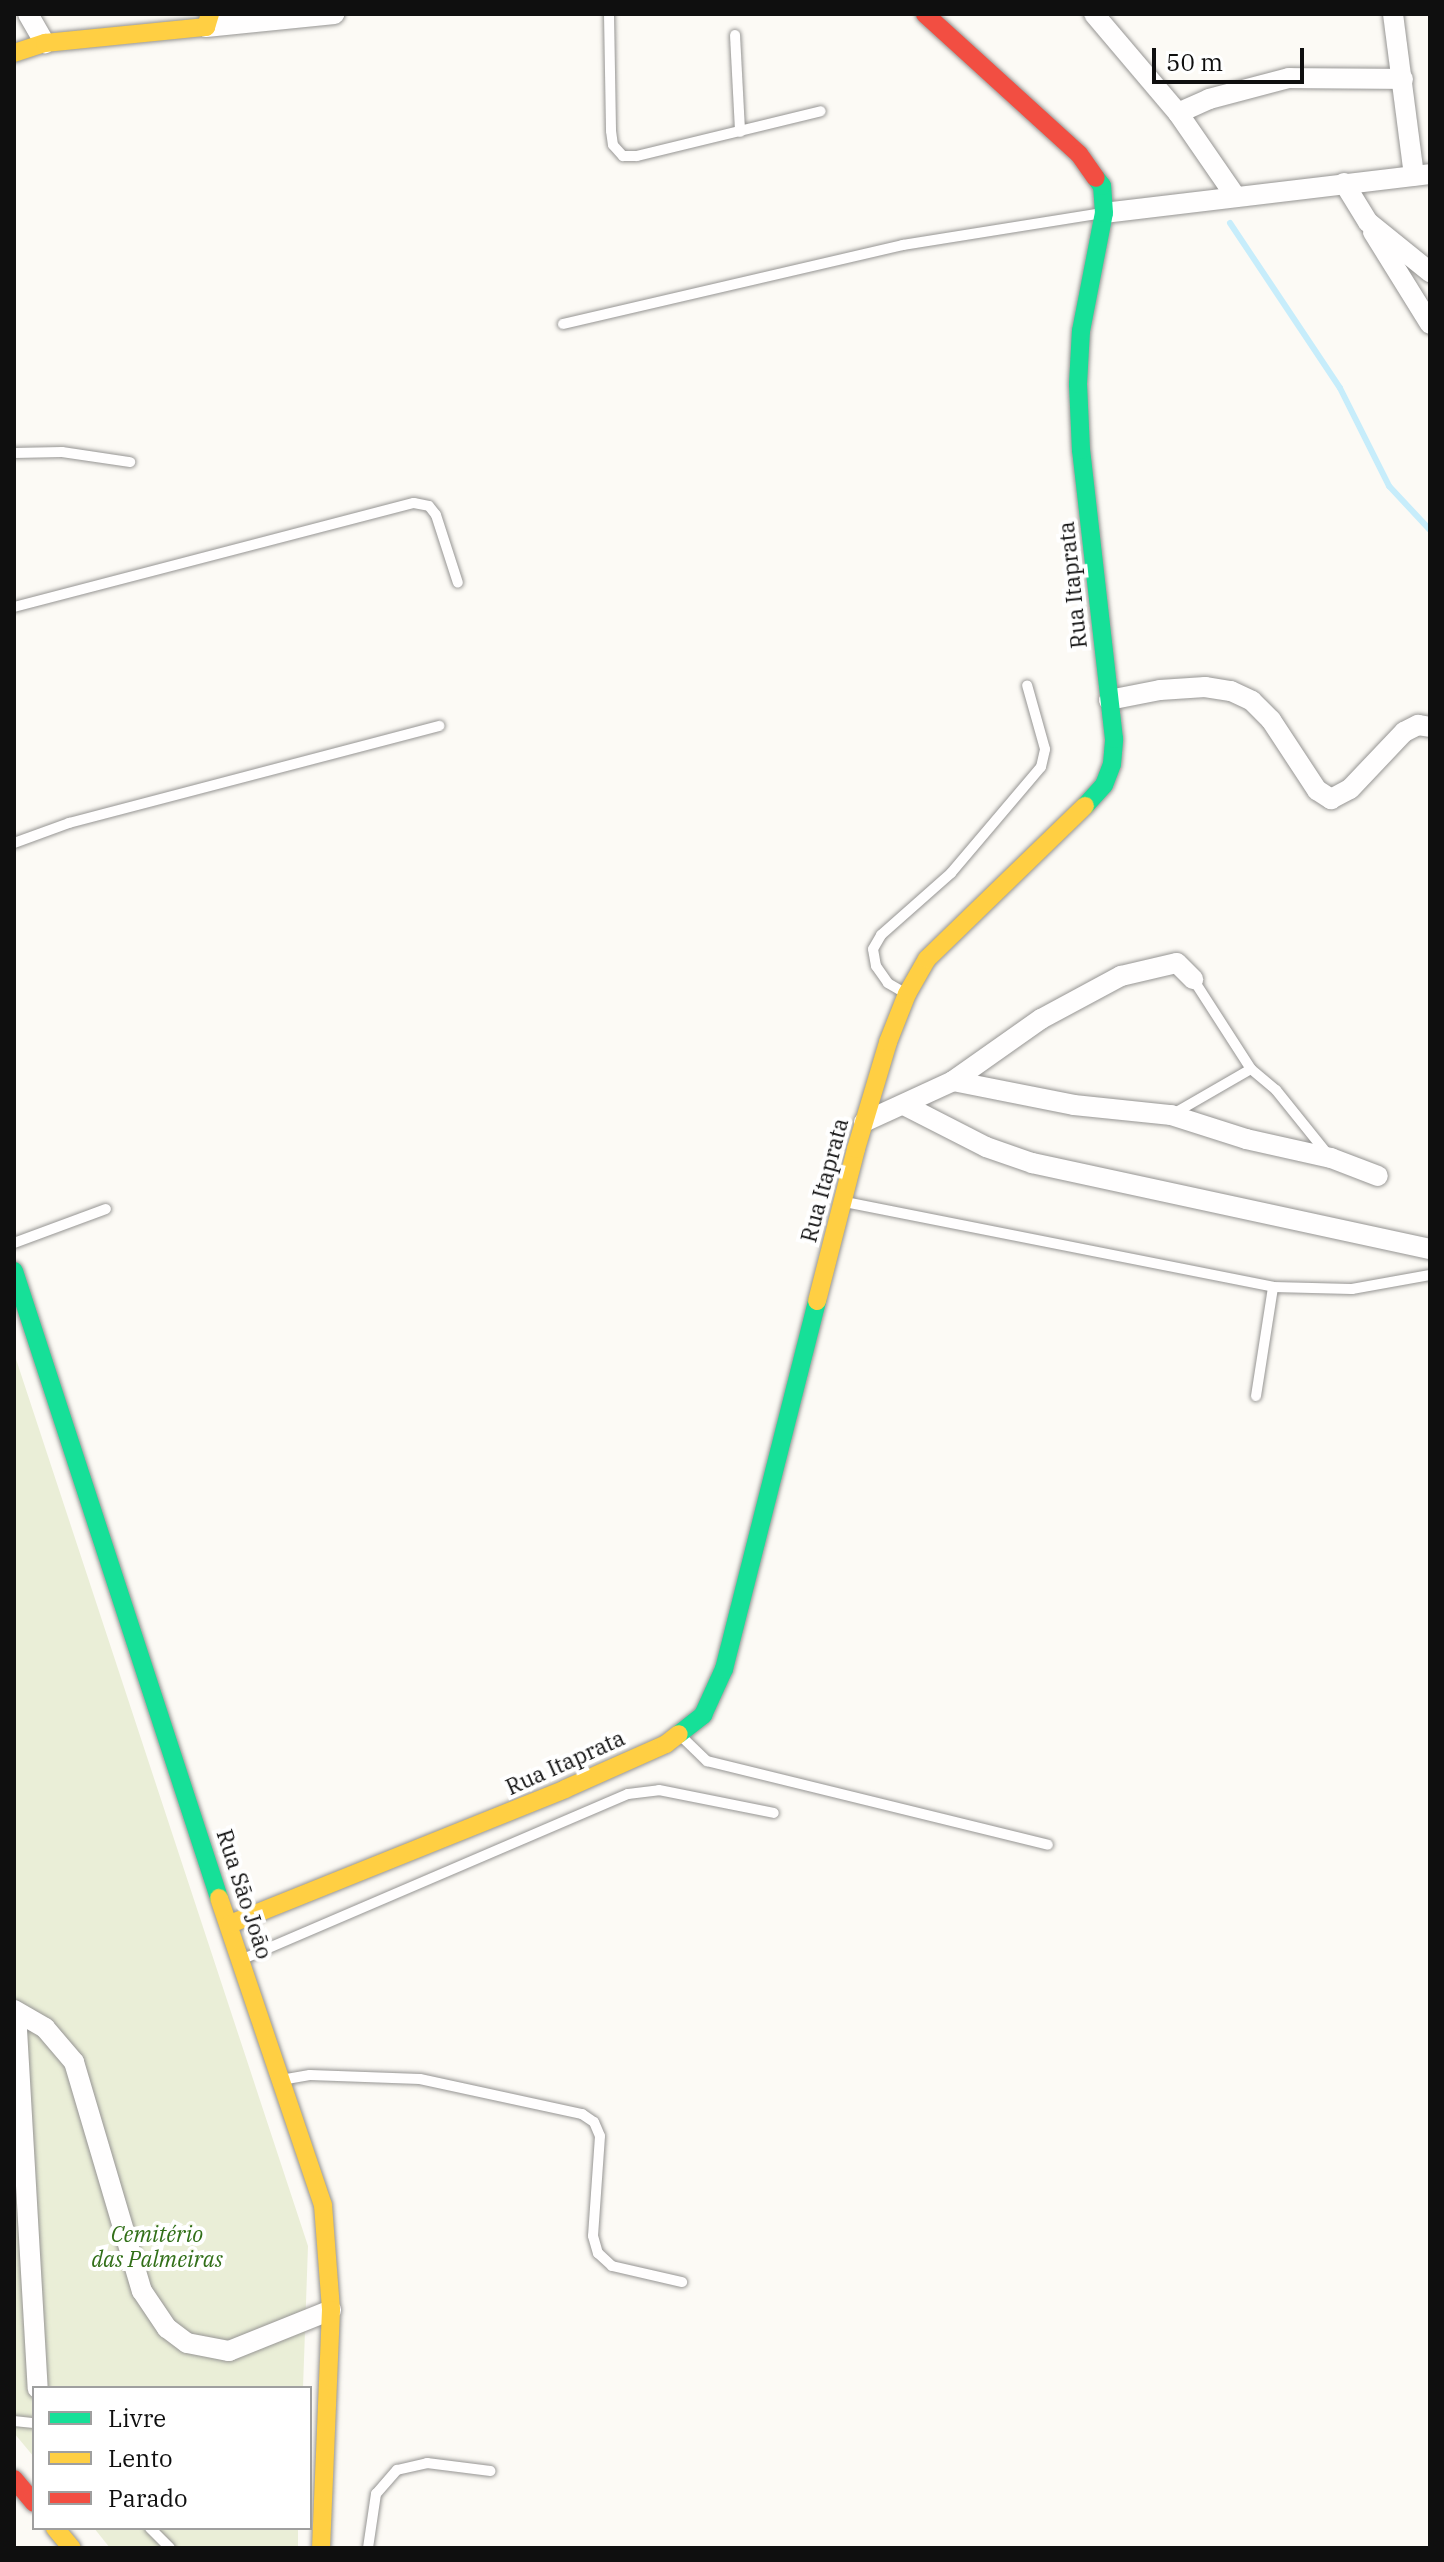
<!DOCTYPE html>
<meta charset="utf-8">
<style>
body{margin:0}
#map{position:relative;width:1444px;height:2562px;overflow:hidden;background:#fcfaf5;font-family:"IBM Plex Serif",serif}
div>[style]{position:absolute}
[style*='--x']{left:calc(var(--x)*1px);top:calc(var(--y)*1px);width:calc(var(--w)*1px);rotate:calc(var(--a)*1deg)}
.cemetery>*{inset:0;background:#eaeed7}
.stream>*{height:6px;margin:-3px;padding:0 3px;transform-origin:3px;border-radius:3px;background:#c7edfb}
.roads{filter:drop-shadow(0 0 2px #969593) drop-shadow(0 0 2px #969593)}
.lane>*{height:10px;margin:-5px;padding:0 5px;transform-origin:5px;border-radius:5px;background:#fffefe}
.street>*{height:20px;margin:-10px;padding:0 10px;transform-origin:10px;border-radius:10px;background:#fffefe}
.fast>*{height:18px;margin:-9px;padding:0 9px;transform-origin:9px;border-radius:9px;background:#16e098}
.slow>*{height:18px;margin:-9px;padding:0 9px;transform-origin:9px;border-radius:9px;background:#ffcf43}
.jam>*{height:18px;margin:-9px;padding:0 9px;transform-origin:9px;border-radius:9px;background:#f24e42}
span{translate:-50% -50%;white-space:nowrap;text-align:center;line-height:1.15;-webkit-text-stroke:8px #fff;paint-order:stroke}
.street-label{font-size:22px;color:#0f0f0f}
.park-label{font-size:22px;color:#316f18;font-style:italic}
.frame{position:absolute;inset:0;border:16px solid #0f0f0f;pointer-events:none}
.legend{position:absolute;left:32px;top:2386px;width:280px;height:144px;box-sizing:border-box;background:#fff;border:2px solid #9f9f9f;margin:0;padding:10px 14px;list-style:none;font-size:24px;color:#0f0f0f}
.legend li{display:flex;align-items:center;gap:16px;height:40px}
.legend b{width:40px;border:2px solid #9f9f9f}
.scale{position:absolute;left:1152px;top:48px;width:152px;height:36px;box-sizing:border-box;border:4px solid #0f0f0f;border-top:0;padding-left:10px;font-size:24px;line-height:28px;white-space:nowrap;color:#0f0f0f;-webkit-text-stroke:6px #fff;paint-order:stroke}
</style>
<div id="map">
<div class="cemetery">
<i style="clip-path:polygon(14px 1353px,308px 2246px,303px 2388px,34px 2388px,34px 2457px,14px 2433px)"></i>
<i style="clip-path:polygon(94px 2528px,298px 2528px,298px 2548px,110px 2548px)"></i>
</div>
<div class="stream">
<i style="--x:1230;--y:223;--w:198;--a:56.3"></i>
<i style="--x:1340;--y:388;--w:110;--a:63.4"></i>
<i style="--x:1389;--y:486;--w:60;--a:47"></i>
</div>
<div class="roads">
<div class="lane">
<i style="--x:609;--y:14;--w:117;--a:89"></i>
<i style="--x:611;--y:131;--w:14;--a:82"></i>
<i style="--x:613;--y:145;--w:15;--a:48"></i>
<i style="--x:623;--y:156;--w:14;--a:0"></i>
<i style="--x:637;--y:156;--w:189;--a:-13.7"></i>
<i style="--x:735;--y:35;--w:97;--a:87"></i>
<i style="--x:563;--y:324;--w:349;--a:-13.1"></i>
<i style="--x:903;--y:245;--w:202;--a:-9.1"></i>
<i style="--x:14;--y:453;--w:48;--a:-1.2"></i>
<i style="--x:62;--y:452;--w:69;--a:8.4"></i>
<i style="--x:14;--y:607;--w:413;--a:-14.6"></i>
<i style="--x:414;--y:503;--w:15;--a:11"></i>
<i style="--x:429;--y:506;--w:11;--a:52"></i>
<i style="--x:436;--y:515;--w:71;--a:72.1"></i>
<i style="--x:14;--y:843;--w:59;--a:-20"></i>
<i style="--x:69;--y:823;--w:383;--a:-14.7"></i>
<i style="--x:1193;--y:979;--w:107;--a:57.2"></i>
<i style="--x:1251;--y:1069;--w:33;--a:40"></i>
<i style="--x:1276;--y:1090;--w:85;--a:51.2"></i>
<i style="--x:905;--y:993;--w:20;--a:-150"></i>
<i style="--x:888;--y:983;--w:21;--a:-125"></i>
<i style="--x:876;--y:966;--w:17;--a:-100"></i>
<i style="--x:873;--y:949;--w:16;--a:-60"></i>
<i style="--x:881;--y:935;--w:94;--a:-41.5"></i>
<i style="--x:951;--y:873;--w:139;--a:-49.7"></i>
<i style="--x:1041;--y:767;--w:18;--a:-77"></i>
<i style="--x:1045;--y:749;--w:66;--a:-105.7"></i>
<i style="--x:1173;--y:1114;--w:90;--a:-30"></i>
<i style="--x:845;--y:1202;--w:436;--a:11.2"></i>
<i style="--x:1273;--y:1287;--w:79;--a:1.5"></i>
<i style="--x:1352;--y:1289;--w:79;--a:-10.2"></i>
<i style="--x:14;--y:1243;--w:98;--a:-20.3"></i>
<i style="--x:1256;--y:1396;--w:110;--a:-81.1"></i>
<i style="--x:682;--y:1737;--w:35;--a:44"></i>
<i style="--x:707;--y:1761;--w:351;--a:13.8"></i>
<i style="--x:243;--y:1959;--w:419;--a:-23.2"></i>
<i style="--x:628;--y:1794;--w:31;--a:-7"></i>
<i style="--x:659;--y:1790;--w:117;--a:11.3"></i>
<i style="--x:281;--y:2080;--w:29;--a:-10"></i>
<i style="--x:310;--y:2075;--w:110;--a:2.1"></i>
<i style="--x:420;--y:2079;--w:166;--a:12.2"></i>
<i style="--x:582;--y:2114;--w:14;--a:34"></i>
<i style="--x:594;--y:2122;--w:15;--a:67"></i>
<i style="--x:600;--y:2136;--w:100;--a:94"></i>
<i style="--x:593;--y:2236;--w:18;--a:74"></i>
<i style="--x:598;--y:2253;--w:19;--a:43"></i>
<i style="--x:612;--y:2266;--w:72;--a:12.9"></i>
<i style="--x:14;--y:2421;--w:20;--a:6"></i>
<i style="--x:150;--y:2528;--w:28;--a:45"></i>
<i style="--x:368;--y:2548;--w:55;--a:-81.6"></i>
<i style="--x:376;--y:2494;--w:32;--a:-49"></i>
<i style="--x:397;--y:2470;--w:31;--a:-13"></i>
<i style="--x:427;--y:2463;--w:64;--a:7.2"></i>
</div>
<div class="street">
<i style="--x:28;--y:14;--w:34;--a:60"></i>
<i style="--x:1094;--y:14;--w:130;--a:49.7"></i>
<i style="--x:1178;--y:113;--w:102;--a:55.4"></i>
<i style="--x:1393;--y:14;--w:163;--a:82.6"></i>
<i style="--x:206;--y:27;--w:129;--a:-5.8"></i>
<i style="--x:1178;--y:113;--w:34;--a:-24"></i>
<i style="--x:1209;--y:99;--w:83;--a:-14.7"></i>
<i style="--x:1289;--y:78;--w:114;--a:0.5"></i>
<i style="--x:1344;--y:183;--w:46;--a:58.4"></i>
<i style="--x:1368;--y:222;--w:80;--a:38.9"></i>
<i style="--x:1104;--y:213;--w:328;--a:-6.8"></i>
<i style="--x:1373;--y:232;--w:108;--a:58.2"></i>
<i style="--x:1109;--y:700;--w:52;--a:-11.1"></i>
<i style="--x:1160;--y:690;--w:45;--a:-3.8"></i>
<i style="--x:1205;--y:687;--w:26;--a:9"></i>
<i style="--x:1231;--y:691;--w:23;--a:25"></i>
<i style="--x:1252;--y:701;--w:27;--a:45"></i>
<i style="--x:1271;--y:720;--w:84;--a:56.7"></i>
<i style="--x:1317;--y:790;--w:17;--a:33"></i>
<i style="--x:1331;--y:799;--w:21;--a:-28"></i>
<i style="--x:1350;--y:789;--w:79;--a:-46.5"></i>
<i style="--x:1404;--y:732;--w:16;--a:-27"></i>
<i style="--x:1418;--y:725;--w:12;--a:9"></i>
<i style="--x:953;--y:1081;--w:108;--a:-35.2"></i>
<i style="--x:1041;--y:1019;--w:91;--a:-28.3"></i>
<i style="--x:1121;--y:976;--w:57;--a:-13.1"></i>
<i style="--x:1177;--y:963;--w:23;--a:45"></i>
<i style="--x:904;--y:1105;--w:92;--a:27.1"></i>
<i style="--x:986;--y:1147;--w:49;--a:19.2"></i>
<i style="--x:1032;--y:1163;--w:407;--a:12.2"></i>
<i style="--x:864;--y:1122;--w:98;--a:-24.7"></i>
<i style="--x:953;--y:1081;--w:123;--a:11.2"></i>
<i style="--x:1074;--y:1105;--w:98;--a:5.9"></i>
<i style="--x:1171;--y:1115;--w:79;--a:17.7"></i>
<i style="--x:1246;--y:1139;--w:87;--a:12.6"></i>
<i style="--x:1331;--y:1158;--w:50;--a:21"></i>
<i style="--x:14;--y:2010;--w:36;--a:30"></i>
<i style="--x:45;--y:2028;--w:45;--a:49.5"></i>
<i style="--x:74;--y:2062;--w:239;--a:73.5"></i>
<i style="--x:142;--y:2291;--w:45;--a:56"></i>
<i style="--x:167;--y:2328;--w:25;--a:37"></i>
<i style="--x:187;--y:2343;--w:43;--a:10.8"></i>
<i style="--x:229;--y:2351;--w:110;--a:-21.9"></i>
<i style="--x:16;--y:2012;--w:377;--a:86.7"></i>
</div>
<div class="fast">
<i style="--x:1085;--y:806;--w:28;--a:-48"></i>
<i style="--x:1104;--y:785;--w:22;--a:-69"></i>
<i style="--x:1112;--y:764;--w:25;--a:-85"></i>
<i style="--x:1114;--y:739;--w:291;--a:-96.5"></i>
<i style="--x:1081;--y:450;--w:66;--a:-92.6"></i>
<i style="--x:1078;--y:384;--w:53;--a:-86.8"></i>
<i style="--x:1081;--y:331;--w:120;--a:-79"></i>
<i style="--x:1104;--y:213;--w:27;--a:-94"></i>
<i style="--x:1102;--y:186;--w:10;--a:-127"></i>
<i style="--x:14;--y:1271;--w:660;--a:71.89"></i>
<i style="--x:679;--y:1734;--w:31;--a:-38"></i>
<i style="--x:703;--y:1715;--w:51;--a:-65.5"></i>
<i style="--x:724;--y:1669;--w:380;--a:-75.8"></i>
</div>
<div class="slow">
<i style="--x:14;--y:53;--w:33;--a:-18"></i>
<i style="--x:45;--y:43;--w:162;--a:-5.7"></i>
<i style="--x:206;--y:27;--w:14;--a:-73"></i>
<i style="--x:817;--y:1301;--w:157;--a:-75.6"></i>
<i style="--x:856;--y:1149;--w:112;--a:-73.3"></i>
<i style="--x:888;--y:1042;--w:52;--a:-68.4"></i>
<i style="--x:907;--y:994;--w:40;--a:-60.3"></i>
<i style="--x:927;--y:959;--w:220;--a:-44.1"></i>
<i style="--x:219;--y:1898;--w:324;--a:71.3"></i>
<i style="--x:323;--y:2205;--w:105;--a:85.6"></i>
<i style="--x:331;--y:2310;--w:238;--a:92.4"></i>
<i style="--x:230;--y:1924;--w:361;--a:-21.9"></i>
<i style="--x:565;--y:1789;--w:111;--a:-24"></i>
<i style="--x:666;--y:1744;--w:16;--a:-38"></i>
<i style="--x:55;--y:2528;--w:26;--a:50"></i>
</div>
<div class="jam">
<i style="--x:925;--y:14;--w:208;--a:42.3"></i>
<i style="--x:1079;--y:154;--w:29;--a:55"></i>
<i style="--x:14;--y:2479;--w:31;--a:50"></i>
</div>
</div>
<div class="street-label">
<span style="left:1072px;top:585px;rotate:-96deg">Rua Itaprata</span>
<span style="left:824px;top:1180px;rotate:-75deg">Rua Itaprata</span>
<span style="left:565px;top:1762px;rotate:-24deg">Rua Itaprata</span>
<span style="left:245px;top:1894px;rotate:72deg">Rua São João</span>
</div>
<div class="park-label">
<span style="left:157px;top:2246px">Cemitério<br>das Palmeiras</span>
</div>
<div class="frame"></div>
<ul class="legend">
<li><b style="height:10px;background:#16e098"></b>Livre</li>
<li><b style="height:10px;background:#ffcf43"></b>Lento</li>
<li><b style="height:10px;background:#f24e42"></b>Parado</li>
</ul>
<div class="scale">50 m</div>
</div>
